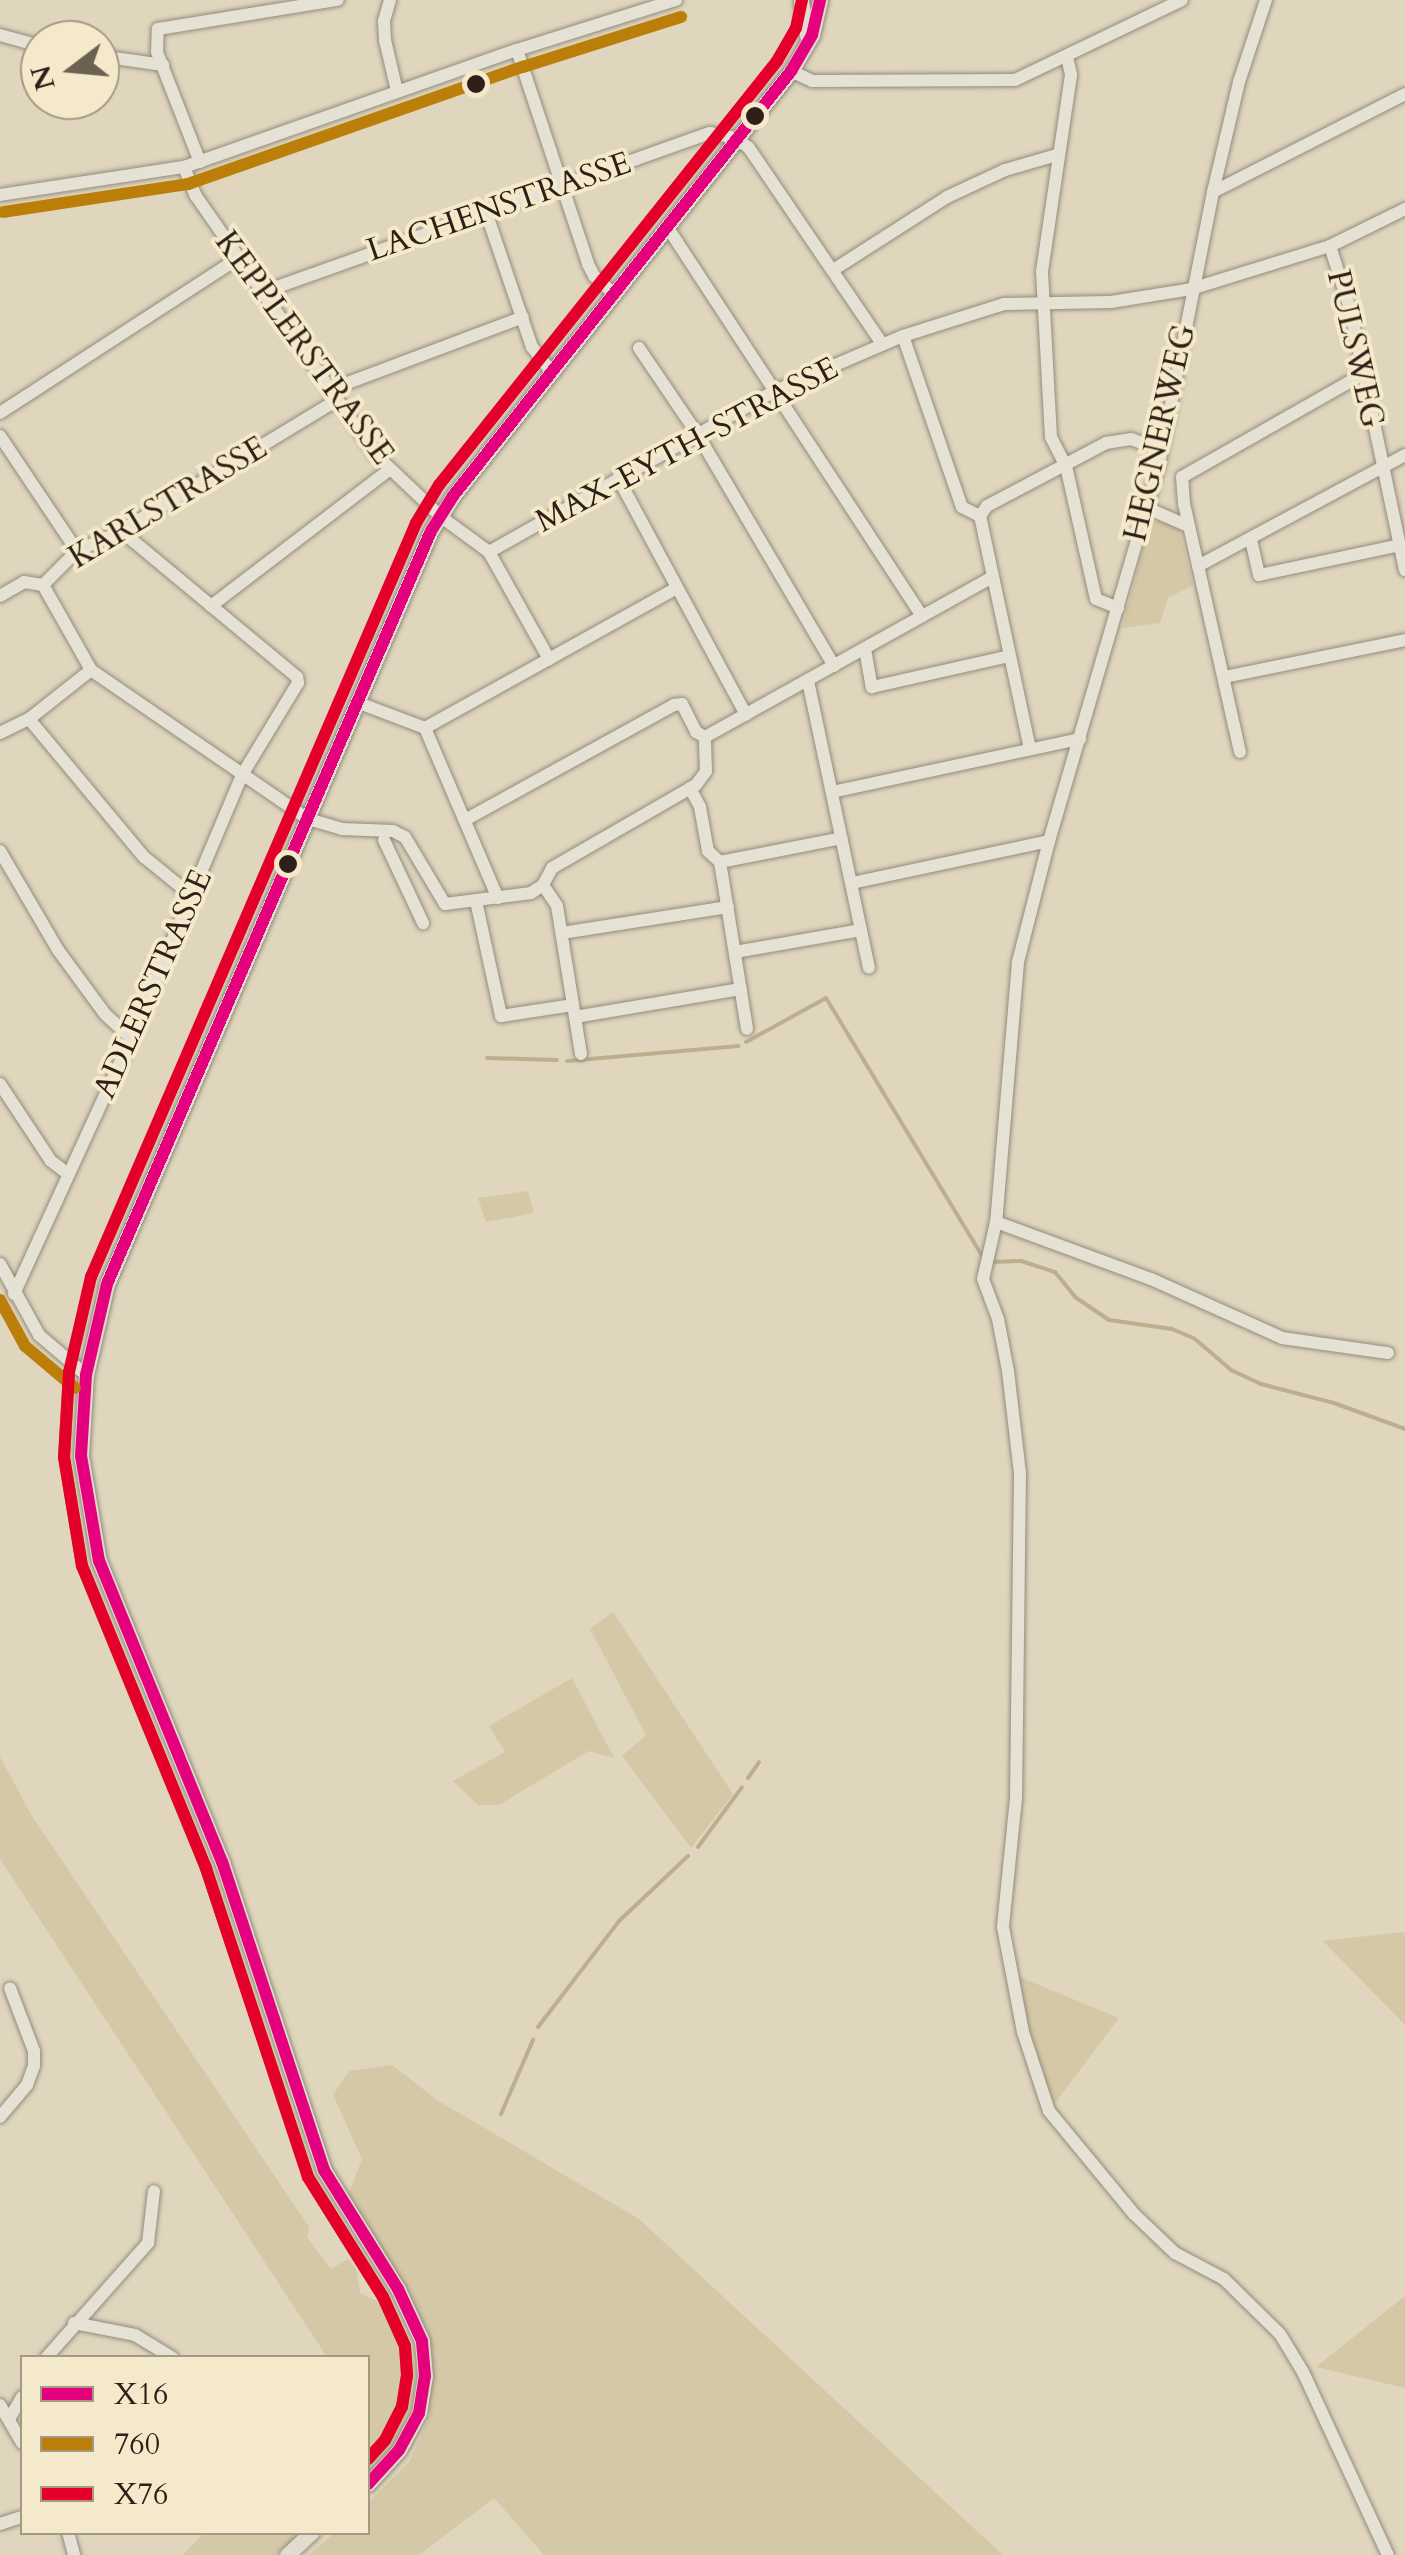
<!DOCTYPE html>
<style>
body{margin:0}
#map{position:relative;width:1405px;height:2555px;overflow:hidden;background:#dfd6bd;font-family:Cardo,serif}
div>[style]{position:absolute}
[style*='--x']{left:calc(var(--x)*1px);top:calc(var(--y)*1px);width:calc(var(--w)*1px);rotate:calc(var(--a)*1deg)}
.green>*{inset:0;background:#d5c8a7}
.stream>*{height:4px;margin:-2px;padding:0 2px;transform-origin:2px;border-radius:2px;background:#bcae8f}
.roads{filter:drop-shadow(0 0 2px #938b7d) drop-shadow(0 0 2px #938b7d)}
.minor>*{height:12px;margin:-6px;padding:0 6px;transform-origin:6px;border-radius:6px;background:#e5e1d4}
.major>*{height:15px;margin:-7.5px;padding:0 7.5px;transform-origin:7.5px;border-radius:7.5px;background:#e1dccd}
.bus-1>*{height:12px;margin:-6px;padding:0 6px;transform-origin:6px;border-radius:6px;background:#e5007d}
.bus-2>*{height:12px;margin:-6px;padding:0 6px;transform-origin:6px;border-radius:6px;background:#bb7e08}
.bus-3>*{height:12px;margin:-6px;padding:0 6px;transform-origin:6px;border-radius:6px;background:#e4002b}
.dots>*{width:28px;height:28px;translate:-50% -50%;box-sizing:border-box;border:5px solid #f4e9ca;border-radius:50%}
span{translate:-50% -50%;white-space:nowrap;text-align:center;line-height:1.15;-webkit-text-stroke:8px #f4e9ca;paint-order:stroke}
.street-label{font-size:32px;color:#2e2019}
.legend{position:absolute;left:20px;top:2355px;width:350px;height:180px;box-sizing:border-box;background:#f4e9ca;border:2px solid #a59983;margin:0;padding:12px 18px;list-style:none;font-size:30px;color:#2e2019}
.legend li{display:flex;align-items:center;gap:20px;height:50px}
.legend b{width:50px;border:2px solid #a59983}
.north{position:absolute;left:20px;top:20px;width:100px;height:100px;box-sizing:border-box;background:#f4e9ca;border:2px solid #a59983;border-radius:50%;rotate:254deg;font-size:28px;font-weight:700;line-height:40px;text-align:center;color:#2e2019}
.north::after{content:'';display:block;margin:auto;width:35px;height:45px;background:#6c6052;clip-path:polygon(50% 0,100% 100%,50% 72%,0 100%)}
</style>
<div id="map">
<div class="green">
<i style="clip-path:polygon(1159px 521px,1179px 528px,1193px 585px,1168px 598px,1160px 623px,1122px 628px,1150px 523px)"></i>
<i style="clip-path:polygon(528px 1191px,534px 1213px,486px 1222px,478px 1198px)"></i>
<i style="clip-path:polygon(613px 1612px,733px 1794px,691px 1848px,622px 1756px,646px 1735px,590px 1629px)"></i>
<i style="clip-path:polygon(572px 1678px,614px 1758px,589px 1751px,499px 1805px,478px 1805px,453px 1781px,505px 1752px,489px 1726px)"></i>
<i style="clip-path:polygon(0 1757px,32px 1816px,309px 2227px,307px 2237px,331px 2269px,348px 2259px,356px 2269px,360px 2293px,377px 2301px,409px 2341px,416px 2372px,413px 2404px,393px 2450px,368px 2474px,368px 2358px,327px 2357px,0 1859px)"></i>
<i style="clip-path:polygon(1403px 1932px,1405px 1934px,1405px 2025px,1323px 1941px)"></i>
<i style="clip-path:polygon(1010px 1973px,1119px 2018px,1049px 2111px)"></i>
<i style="clip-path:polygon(392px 2065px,437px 2100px,639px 2219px,1003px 2555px,544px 2555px,494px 2498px,419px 2555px,309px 2555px,334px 2533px,368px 2532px,368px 2503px,410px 2461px,430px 2415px,425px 2376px,398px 2289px,340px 2201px,350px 2191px,362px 2159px,333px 2095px,349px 2071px)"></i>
<i style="clip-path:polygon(1405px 2296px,1405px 2388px,1316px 2367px)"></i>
<i style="clip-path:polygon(204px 2533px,302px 2533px,275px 2555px,183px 2555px)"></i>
</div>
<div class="stream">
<i style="--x:746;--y:1042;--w:91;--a:-28.8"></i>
<i style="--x:826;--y:998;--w:301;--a:58.8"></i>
<i style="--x:487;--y:1058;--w:70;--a:1.6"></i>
<i style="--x:567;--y:1061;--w:172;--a:-5"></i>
<i style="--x:992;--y:1262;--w:29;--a:-2"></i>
<i style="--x:1021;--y:1261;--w:36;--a:18"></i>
<i style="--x:1055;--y:1272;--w:32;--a:51"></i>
<i style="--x:1075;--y:1297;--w:41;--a:34.1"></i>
<i style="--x:1109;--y:1320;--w:64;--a:8.1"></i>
<i style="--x:1172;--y:1329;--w:25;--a:23"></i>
<i style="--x:1195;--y:1339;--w:48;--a:40.7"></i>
<i style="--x:1231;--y:1370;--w:33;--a:25"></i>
<i style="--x:1261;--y:1384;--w:75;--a:14.6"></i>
<i style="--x:1334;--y:1403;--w:76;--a:20.1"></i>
<i style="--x:748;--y:1778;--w:19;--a:-55"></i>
<i style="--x:698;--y:1847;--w:74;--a:-53.7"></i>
<i style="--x:538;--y:2027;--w:133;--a:-52.6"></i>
<i style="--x:619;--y:1921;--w:95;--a:-43.3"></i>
<i style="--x:501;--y:2114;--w:81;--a:-66.6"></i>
</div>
<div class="roads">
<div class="minor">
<i style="--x:390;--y:0;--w:22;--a:106"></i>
<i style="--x:384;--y:21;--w:19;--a:87"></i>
<i style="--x:385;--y:40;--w:52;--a:76.8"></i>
<i style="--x:1266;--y:0;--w:86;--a:108.2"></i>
<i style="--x:1239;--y:82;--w:113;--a:103.3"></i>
<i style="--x:1213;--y:192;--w:278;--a:101.2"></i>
<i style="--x:1159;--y:465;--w:392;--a:106.3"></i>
<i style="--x:1049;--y:841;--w:125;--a:104.4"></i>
<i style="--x:1018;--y:962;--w:261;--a:94.8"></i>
<i style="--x:996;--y:1222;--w:58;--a:102.8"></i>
<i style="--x:983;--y:1279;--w:43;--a:69.4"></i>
<i style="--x:998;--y:1319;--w:53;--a:79.1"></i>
<i style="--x:1008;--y:1371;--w:103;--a:83.3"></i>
<i style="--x:1020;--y:1473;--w:325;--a:90.7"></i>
<i style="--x:1016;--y:1798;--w:130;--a:95.8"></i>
<i style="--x:1003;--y:1927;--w:107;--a:79.2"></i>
<i style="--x:1023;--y:2032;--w:83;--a:71.8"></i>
<i style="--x:1049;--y:2111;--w:134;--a:50.5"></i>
<i style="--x:1134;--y:2214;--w:57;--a:43.6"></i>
<i style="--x:1175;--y:2253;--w:55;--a:28"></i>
<i style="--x:1224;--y:2279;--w:78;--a:44.5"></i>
<i style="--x:1280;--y:2334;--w:44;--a:58.8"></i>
<i style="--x:1303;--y:2372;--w:202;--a:65.1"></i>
<i style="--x:0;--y:35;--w:41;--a:15.4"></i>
<i style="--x:517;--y:50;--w:225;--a:71.6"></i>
<i style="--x:588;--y:264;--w:13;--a:63"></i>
<i style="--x:594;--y:276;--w:27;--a:42"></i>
<i style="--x:100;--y:56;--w:64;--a:8.1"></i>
<i style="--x:1067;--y:57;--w:18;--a:77"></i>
<i style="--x:1071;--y:75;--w:199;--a:98.4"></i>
<i style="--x:1042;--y:272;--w:165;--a:86.9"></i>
<i style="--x:1051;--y:437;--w:33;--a:63"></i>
<i style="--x:1066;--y:466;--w:136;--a:77.3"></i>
<i style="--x:1096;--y:599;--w:24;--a:22"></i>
<i style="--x:791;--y:71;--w:23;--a:25"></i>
<i style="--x:812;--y:81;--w:203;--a:-0.3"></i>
<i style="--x:1015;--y:80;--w:185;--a:-25.6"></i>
<i style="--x:200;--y:162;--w:118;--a:-111.4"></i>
<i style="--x:157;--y:52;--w:23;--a:-88"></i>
<i style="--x:158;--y:29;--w:182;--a:-9.2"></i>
<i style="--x:184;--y:167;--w:31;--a:68"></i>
<i style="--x:196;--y:196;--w:315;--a:55.2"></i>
<i style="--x:376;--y:455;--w:88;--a:43.6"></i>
<i style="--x:440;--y:516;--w:61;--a:36.3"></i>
<i style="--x:489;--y:552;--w:328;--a:-29.4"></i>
<i style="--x:775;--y:391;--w:139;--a:-23.3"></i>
<i style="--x:903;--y:336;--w:106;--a:-17.6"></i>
<i style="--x:1004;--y:304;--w:107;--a:-1.1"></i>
<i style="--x:1111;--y:302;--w:81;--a:-9.2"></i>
<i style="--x:1191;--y:289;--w:145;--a:-17.2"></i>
<i style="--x:1330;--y:246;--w:84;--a:-26.3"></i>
<i style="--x:1213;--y:192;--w:216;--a:-27"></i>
<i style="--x:0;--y:195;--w:186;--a:-8.7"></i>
<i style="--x:184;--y:167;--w:353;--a:-19.4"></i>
<i style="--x:517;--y:50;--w:167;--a:-17.5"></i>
<i style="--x:486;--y:212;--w:143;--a:71.2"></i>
<i style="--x:532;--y:347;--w:33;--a:52"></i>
<i style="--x:668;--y:228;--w:464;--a:56.8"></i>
<i style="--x:1330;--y:246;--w:66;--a:72.4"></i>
<i style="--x:1350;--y:309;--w:267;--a:78.1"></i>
<i style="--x:833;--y:270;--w:135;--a:-32.6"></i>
<i style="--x:947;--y:197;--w:64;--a:-25"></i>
<i style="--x:1005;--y:170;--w:54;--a:-16.1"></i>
<i style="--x:263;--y:292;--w:474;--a:-19.6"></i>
<i style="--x:710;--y:133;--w:26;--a:11"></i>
<i style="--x:736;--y:138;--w:16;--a:38"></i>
<i style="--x:749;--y:148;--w:237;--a:55.8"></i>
<i style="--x:903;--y:336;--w:181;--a:71"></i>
<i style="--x:962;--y:507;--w:20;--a:27"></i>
<i style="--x:639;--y:348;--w:105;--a:55.9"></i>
<i style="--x:698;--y:435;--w:268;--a:59.5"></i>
<i style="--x:329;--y:390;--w:207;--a:-20.6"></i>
<i style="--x:0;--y:413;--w:285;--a:-33"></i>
<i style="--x:0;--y:436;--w:138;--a:56.2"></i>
<i style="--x:618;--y:478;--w:269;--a:61.6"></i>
<i style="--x:1147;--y:508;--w:45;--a:23.7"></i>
<i style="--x:1251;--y:540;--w:36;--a:77"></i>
<i style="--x:1259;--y:575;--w:144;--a:-12"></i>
<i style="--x:489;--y:552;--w:123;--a:60.7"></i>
<i style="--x:1198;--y:566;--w:235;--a:-28.2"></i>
<i style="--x:43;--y:585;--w:98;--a:60.5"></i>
<i style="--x:91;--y:670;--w:263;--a:34.5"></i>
<i style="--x:308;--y:819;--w:35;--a:16"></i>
<i style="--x:342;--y:829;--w:51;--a:2.2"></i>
<i style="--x:393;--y:831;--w:13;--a:27"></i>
<i style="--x:405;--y:837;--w:78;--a:59.2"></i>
<i style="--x:445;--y:904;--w:87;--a:-7.3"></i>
<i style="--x:531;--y:893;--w:14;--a:-34"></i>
<i style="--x:543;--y:885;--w:19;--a:-62"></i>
<i style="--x:552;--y:868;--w:166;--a:-30"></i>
<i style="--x:696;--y:785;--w:17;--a:-54"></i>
<i style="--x:706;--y:771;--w:34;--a:-92"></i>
<i style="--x:0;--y:596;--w:28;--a:-30"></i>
<i style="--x:24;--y:582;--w:19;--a:9"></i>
<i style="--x:43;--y:585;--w:48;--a:-45"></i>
<i style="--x:77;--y:551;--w:48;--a:-24.4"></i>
<i style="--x:121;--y:531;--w:251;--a:-31.2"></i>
<i style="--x:211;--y:606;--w:224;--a:-37.4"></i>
<i style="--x:865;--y:649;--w:39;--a:80"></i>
<i style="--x:872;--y:687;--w:141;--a:-12.7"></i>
<i style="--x:1225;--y:677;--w:184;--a:-11.6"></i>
<i style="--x:808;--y:681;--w:293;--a:78"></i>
<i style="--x:359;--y:703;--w:71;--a:20.7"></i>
<i style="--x:425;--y:728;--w:185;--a:66.8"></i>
<i style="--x:29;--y:719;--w:180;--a:50.2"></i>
<i style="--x:144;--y:857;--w:62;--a:39.1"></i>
<i style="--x:425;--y:728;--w:288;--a:-29.1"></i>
<i style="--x:0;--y:733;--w:32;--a:-26"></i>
<i style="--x:29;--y:719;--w:79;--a:-38.3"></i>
<i style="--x:705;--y:737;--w:329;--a:-29.1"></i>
<i style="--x:1030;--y:749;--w:238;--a:-102.1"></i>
<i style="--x:980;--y:516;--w:12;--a:-55"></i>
<i style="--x:987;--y:506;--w:135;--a:-27.9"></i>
<i style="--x:1106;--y:443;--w:25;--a:-9"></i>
<i style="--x:1131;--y:439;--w:32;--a:20"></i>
<i style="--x:1240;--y:752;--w:254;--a:-102.7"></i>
<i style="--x:1184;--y:504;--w:27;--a:-94"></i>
<i style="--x:1182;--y:477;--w:208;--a:-29.6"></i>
<i style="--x:690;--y:788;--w:21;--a:62"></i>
<i style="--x:700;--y:807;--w:45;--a:79.7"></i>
<i style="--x:708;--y:851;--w:16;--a:43"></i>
<i style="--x:720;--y:862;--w:169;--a:80.8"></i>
<i style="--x:832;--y:792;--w:254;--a:-12.1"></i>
<i style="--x:465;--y:820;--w:239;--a:-28.8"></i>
<i style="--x:674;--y:705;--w:8;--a:-7"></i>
<i style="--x:682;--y:704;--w:31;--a:63"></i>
<i style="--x:696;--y:732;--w:10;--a:29"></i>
<i style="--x:384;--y:840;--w:92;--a:64.8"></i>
<i style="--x:0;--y:851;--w:115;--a:59.6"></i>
<i style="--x:58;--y:950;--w:79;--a:53.7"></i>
<i style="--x:105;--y:1014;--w:35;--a:43"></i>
<i style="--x:720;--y:862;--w:124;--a:-11.1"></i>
<i style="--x:852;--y:883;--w:201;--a:-12"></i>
<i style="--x:543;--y:885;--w:25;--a:56"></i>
<i style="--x:557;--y:906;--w:150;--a:80.8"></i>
<i style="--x:476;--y:901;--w:118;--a:77.7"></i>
<i style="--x:501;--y:1016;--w:73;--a:-8.7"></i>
<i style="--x:562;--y:933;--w:168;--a:-8.9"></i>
<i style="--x:735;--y:952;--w:128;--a:-9.9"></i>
<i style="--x:575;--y:1017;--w:168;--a:-9.6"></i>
<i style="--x:0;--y:1084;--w:92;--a:56.5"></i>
<i style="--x:51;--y:1161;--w:21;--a:37"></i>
<i style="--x:996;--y:1222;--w:165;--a:20.2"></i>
<i style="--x:1151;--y:1279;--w:144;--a:24.2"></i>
<i style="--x:1282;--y:1338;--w:107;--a:8.1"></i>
<i style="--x:0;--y:1264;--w:81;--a:61.2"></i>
<i style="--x:39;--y:1335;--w:62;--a:40.4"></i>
<i style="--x:14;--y:1294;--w:281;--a:-65.4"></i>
<i style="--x:131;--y:1038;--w:285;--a:-67.1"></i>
<i style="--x:242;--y:775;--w:108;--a:-58.7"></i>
<i style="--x:298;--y:683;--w:6;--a:-99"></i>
<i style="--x:297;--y:677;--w:229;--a:-140.3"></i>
<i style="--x:0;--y:2117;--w:42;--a:-49.8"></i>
<i style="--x:27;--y:2085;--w:20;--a:-70"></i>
<i style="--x:34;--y:2066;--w:15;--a:-90"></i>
<i style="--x:34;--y:2051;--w:67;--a:-110.9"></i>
<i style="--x:74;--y:2323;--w:62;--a:11.1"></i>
<i style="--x:135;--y:2335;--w:44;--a:31.2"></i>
<i style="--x:46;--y:2358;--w:154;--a:-48.4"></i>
<i style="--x:148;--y:2243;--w:52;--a:-83.4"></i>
<i style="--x:0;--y:2405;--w:44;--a:59.9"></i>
<i style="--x:9;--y:2419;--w:26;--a:-59"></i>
<i style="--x:0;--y:2524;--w:23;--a:-18"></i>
<i style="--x:68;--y:2532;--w:24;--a:75"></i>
</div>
<div class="major">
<i style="--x:801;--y:1;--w:36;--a:80"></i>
<i style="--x:368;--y:2484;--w:46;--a:-47.6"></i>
<i style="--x:399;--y:2450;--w:42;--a:-61.6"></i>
<i style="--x:419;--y:2413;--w:37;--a:-81"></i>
<i style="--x:425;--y:2376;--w:35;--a:-95"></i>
<i style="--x:422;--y:2341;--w:57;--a:-114.8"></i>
<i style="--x:398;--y:2289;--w:140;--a:-121.9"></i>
<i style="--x:324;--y:2170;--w:324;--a:-108.3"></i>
<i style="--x:222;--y:1862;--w:325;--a:-112.2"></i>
<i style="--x:99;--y:1561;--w:107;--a:-99.7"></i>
<i style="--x:81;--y:1456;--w:81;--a:-86.5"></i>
<i style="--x:86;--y:1375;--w:93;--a:-77"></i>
<i style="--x:107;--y:1284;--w:820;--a:-66.72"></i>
<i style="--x:431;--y:531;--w:41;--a:-57.8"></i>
<i style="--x:453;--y:496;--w:543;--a:-51.5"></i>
<i style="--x:791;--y:71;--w:42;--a:-59.7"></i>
<i style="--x:812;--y:35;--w:36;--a:-77"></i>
<i style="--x:287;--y:2555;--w:34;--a:-43"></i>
</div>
</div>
<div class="bus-1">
<i style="--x:368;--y:2484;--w:46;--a:-47.6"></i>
<i style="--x:399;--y:2450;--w:42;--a:-61.6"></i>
<i style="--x:419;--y:2413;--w:37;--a:-81"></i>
<i style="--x:425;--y:2376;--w:35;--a:-95"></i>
<i style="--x:422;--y:2341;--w:57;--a:-114.8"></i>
<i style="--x:398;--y:2289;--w:140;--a:-121.9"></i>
<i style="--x:324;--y:2170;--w:324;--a:-108.3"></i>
<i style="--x:222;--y:1862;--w:325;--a:-112.2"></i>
<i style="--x:99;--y:1561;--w:107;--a:-99.7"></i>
<i style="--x:81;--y:1456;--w:81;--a:-86.5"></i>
<i style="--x:86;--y:1375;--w:93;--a:-77"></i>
<i style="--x:107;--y:1284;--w:820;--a:-66.72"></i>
<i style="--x:431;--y:531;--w:41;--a:-57.8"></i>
<i style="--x:453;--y:496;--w:543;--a:-51.5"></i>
<i style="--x:791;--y:71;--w:42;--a:-59.7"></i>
<i style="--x:812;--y:35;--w:36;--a:-77"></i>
</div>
<div class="bus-2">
<i style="--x:3;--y:212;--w:187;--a:-8.6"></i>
<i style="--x:188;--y:184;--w:355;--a:-19.3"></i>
<i style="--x:523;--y:67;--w:166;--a:-17.6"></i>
<i style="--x:0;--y:1300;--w:52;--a:61.5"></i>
<i style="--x:25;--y:1346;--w:65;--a:40"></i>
<i style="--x:69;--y:1374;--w:83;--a:93.4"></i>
<i style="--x:64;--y:1457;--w:110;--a:80.6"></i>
<i style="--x:82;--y:1566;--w:326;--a:67.7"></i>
<i style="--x:206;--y:1868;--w:325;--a:71.7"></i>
<i style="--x:308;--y:2177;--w:142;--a:58"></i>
<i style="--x:383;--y:2297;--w:54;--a:65.8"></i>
<i style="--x:405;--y:2346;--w:29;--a:86"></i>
<i style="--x:407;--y:2375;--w:32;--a:99"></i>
<i style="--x:402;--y:2407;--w:37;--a:117"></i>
<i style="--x:385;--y:2440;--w:25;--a:132"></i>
</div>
<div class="bus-3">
<i style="--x:368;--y:2459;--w:25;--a:-48"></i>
<i style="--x:385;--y:2440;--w:37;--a:-63"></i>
<i style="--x:402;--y:2407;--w:32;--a:-81"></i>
<i style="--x:407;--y:2375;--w:29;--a:-94"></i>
<i style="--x:405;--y:2346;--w:54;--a:-114.2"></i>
<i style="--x:383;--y:2297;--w:142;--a:-122"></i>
<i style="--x:308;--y:2177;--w:325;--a:-108.3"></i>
<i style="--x:206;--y:1868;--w:326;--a:-112.3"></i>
<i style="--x:82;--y:1566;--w:110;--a:-99.4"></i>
<i style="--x:64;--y:1457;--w:85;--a:-86.6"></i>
<i style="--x:69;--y:1372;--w:98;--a:-77"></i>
<i style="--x:91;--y:1277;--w:821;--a:-66.68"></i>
<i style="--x:416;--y:523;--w:44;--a:-58.8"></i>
<i style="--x:439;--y:485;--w:542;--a:-51.44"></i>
<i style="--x:777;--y:61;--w:38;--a:-60"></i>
<i style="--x:796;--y:28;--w:29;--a:-78"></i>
</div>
<div class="dots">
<i style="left:476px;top:84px;background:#2e2019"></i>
<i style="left:755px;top:116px;background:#2e2019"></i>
<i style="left:288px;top:864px;background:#2e2019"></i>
</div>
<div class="street-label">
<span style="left:499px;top:207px;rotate:-19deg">LACHENSTRASSE</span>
<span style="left:304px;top:348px;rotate:54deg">KEPPLERSTRASSE</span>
<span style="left:1355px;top:349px;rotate:77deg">PULSWEG</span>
<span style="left:1160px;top:433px;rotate:-77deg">HEGNERWEG</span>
<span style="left:687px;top:445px;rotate:-28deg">MAX-EYTH-STRASSE</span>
<span style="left:168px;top:503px;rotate:-31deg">KARLSTRASSE</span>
<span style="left:153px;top:984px;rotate:-66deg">ADLERSTRASSE</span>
</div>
<ul class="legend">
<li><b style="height:12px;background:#e5007d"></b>X16</li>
<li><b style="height:12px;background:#bb7e08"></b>760</li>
<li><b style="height:12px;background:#e4002b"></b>X76</li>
</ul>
<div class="north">N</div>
</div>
